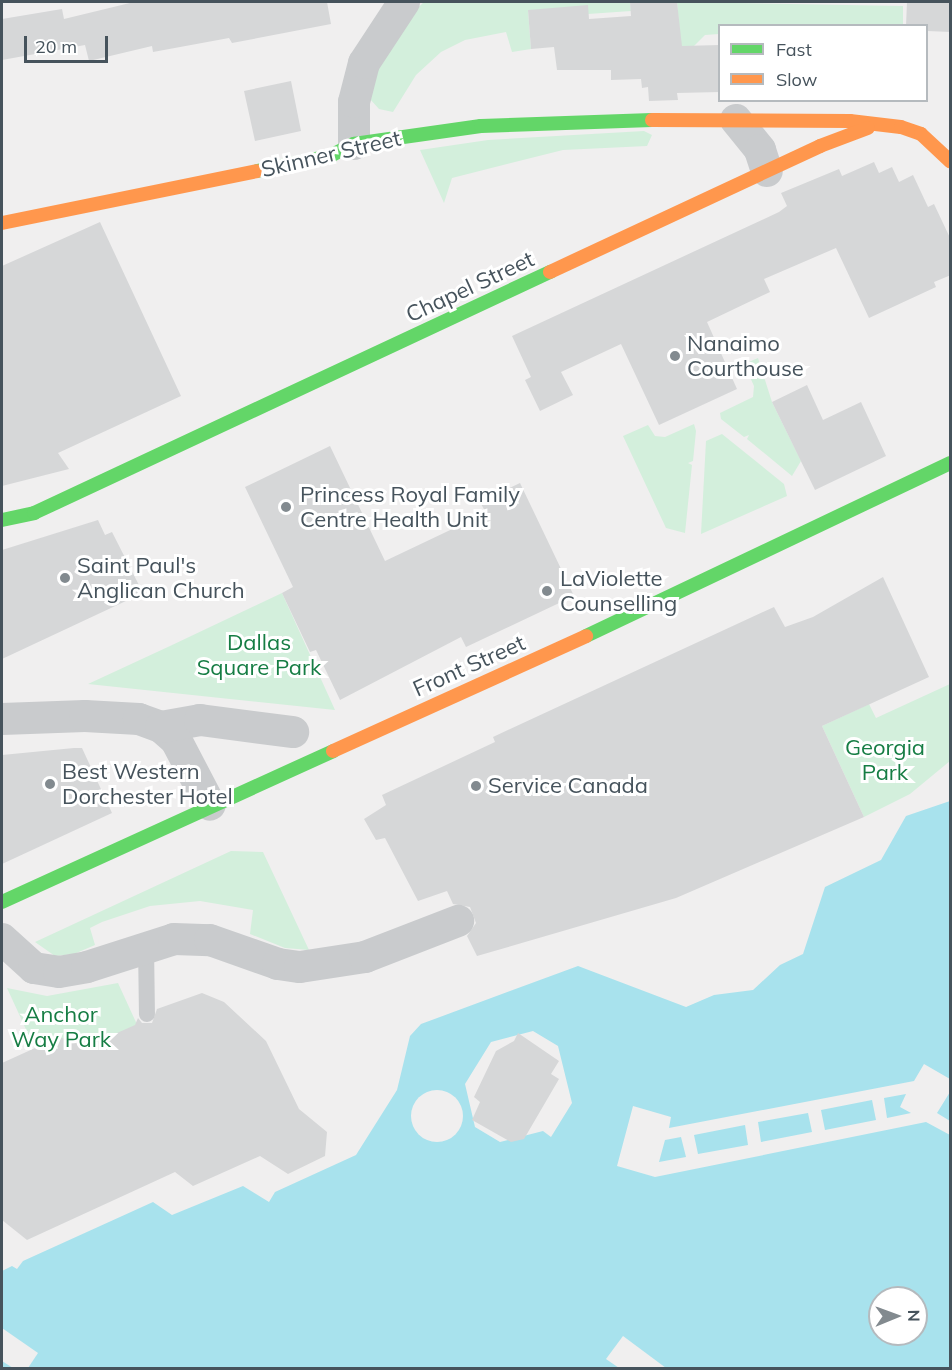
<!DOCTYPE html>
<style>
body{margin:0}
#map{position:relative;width:952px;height:1370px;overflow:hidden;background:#f0efef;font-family:Mulish,sans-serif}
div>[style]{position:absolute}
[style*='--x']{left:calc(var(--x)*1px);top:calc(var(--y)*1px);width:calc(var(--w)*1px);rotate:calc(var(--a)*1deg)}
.green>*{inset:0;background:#d3efdc}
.water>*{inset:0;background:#a8e2ed}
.pier>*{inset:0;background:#f0efef}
.round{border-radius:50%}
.building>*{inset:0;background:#d6d7d8}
.lane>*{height:16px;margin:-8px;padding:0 8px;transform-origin:8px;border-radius:8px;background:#c9cbcd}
.street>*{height:32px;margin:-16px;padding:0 16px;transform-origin:16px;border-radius:16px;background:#c9cbcd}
.fast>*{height:14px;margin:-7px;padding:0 7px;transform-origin:7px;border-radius:7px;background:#63d668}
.slow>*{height:14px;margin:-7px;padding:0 7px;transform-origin:7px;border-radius:7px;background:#ff974d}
.dots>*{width:16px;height:16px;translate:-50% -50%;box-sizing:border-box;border:3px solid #fff;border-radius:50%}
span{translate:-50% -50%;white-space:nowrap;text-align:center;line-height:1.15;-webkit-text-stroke:6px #fff;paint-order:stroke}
.street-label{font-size:22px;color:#46535c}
.poi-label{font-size:22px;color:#46535c}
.left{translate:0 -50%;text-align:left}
.park-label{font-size:22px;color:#167d44}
.frame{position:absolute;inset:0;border:3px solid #46535c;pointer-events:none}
.legend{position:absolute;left:718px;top:24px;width:210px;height:78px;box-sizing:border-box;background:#fff;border:2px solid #b5babe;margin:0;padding:8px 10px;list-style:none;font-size:18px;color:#46535c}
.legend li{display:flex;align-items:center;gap:12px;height:30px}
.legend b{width:30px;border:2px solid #b5babe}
.north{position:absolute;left:868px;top:1286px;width:60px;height:60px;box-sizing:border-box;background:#fff;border:2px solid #b5babe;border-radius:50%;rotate:89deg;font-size:16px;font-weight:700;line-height:24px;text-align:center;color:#46535c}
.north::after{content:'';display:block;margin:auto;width:21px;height:27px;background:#828a8f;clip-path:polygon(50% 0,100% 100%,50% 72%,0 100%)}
.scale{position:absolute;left:24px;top:36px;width:84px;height:27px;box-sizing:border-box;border:3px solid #46535c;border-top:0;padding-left:8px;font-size:18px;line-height:21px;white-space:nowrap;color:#46535c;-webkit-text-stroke:4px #fff;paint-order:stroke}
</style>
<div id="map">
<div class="green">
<i style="clip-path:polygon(424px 2px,630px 2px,631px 11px,588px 14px,528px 10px,531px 49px,512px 52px,506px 32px,465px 40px,441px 52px,416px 75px,393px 112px,379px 109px,370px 99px,374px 71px,405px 20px)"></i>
<i style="clip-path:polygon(677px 2px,903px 6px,903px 25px,720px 26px,719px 34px,705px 35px,682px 58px)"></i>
<i style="clip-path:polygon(644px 131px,652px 135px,647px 146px,563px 150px,452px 178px,444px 203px,420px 150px,488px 140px)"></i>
<i style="clip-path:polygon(758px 358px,772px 402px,801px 461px,792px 476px,747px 439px,749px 435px,744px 437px,721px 419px,720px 413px,753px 397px,754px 386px,744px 364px)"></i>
<i style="clip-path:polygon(694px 424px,696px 431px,693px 461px,688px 463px,692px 465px,685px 533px,666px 528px,623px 436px,648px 425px,655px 436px,665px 437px)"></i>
<i style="clip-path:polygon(722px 434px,784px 484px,787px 496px,701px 534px,706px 441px)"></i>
<i style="clip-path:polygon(282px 593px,335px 710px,88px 684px,170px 646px)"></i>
<i style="clip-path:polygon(950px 684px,950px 761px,910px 794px,864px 817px,822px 726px,869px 704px,876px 718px)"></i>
<i style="clip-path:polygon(231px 851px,263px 852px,309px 950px,285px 948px,250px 934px,253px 910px,200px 901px,150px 906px,102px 922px,90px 928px,95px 945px,74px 954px,55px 956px,35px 942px)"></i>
<i style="clip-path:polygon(118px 983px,140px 1031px,41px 1062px,7px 988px,47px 996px)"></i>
</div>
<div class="water">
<i style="clip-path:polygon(evenodd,950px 801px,950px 1368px,2px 1368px,2px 1271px,12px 1266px,17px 1269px,23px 1261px,153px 1202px,172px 1215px,243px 1186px,269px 1202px,275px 1192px,356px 1155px,397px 1090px,410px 1036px,421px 1024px,578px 966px,686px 1007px,714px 995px,753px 990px,780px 965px,803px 954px,825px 887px,881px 860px,906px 816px,950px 801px,880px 1298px,916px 1298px,916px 1334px,880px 1334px,880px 1298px)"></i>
</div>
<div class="pier">
<i style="clip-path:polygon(533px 1031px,558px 1046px,572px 1103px,551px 1137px,543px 1131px,500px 1142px,475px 1127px,465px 1084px,491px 1042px)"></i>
<i style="clip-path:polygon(evenodd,924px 1064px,950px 1079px,950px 1092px,937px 1113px,950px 1121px,950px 1135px,926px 1122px,655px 1177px,617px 1166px,633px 1106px,671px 1117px,669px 1128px,914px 1081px,924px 1064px,906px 1094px,900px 1107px,911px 1113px,887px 1118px,884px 1098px,906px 1094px,924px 1064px,872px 1100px,876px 1120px,825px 1130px,821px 1110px,872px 1100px,924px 1064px,808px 1113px,812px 1132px,761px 1142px,758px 1122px,808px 1113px,924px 1064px,745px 1125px,748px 1145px,698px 1154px,694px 1135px,745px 1125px,924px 1064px,681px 1137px,686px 1157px,659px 1162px,665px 1140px,681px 1137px)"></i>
<i class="round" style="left:411px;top:1090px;width:52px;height:52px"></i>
<i style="clip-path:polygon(2px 1328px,38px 1353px,28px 1368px,13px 1368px,2px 1361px)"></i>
<i style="clip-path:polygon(623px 1336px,666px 1368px,619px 1368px,606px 1359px)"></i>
</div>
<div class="building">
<i style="clip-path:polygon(134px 2px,327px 2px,331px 24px,232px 43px,229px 38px,153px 52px,152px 46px,89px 61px,85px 45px,2px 60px,2px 19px,62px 9px,64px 19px)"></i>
<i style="clip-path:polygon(630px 2px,677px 2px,682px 46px,720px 45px,720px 92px,677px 93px,678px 100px,649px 101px,648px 87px,642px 88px,641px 79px,611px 80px,611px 70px,557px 70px,554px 47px,531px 49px,528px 10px,588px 5px,589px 19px,631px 16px)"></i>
<i style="clip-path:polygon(907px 2px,951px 2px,951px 32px,927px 31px,927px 26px,906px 26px)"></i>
<i style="clip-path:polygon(291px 81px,301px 131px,255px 141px,244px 91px)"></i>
<i style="clip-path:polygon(874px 162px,879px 173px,892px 167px,899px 182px,913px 175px,928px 207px,934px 204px,951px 240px,951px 275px,934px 282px,936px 287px,869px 318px,836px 248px,764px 279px,770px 292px,707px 322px,737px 389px,659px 425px,621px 344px,561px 372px,573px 395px,540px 411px,525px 380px,531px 377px,512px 336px,779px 212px,787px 206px,781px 193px,839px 169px,842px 176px)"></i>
<i style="clip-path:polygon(100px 222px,181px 396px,58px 453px,69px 469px,2px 486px,2px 266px)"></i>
<i style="clip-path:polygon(807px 385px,823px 420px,861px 402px,886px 456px,815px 490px,772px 402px)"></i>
<i style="clip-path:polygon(330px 446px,385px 561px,486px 513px,480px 502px,520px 483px,574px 596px,466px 647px,461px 637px,340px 700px,316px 650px,310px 652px,282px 593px,293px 587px,245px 487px)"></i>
<i style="clip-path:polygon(98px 520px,105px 535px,112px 532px,143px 593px,2px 659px,2px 550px)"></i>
<i style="clip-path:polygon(883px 577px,929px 677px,822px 726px,864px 817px,676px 898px,477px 956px,467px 936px,476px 923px,470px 907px,453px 904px,447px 891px,418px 901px,385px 838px,376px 840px,364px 819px,386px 805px,382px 795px,495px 742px,493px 737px,536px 717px,774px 607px,785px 627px,813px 617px)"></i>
<i style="clip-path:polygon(74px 748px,82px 748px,112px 813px,2px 864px,2px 755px)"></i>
<i style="clip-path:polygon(202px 993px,224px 1002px,266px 1041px,299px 1109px,327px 1132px,325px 1156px,288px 1174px,260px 1156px,193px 1186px,175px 1172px,27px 1240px,2px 1220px,2px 1063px,57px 1038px,77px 1039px,88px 1046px,135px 1025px,138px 1018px,142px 1023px,152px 1023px,157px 1009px)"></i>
<i style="clip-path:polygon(518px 1033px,559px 1061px,551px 1074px,559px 1079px,524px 1139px,511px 1142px,472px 1120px,480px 1102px,474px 1097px,496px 1051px,514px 1041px)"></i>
</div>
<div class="lane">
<i style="--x:146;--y:945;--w:69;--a:89.2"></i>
</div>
<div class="street">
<i style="--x:736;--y:120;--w:38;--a:51"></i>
<i style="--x:760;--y:150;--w:22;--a:72"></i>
<i style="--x:354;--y:144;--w:42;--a:-90"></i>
<i style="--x:354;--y:102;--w:40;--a:-75.6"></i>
<i style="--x:364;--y:63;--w:73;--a:-56.7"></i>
<i style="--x:2;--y:719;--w:83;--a:-2.1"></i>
<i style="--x:85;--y:716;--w:54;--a:3.2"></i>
<i style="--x:139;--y:719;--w:23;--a:20"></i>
<i style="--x:161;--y:727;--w:20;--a:41"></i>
<i style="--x:176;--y:740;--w:73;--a:62.4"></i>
<i style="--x:161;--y:727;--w:40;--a:-10"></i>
<i style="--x:200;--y:720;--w:94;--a:7.4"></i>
<i style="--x:2;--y:939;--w:43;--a:42.2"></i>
<i style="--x:34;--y:968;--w:25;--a:9"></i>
<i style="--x:59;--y:972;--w:28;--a:-10"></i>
<i style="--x:87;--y:967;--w:91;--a:-17.8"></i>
<i style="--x:174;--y:939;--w:36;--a:2"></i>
<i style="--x:210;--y:940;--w:72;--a:19.4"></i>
<i style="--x:278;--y:964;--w:22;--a:8"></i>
<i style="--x:300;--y:967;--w:66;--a:-8.7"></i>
<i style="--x:365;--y:957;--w:100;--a:-21.2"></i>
</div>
<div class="fast">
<i style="--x:257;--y:171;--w:75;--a:-11.6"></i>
<i style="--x:330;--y:156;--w:27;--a:-27"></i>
<i style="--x:354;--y:144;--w:128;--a:-8.1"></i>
<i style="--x:481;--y:126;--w:171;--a:-2"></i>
<i style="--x:2;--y:520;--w:33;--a:-12"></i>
<i style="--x:34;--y:513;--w:570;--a:-25.04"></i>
<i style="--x:586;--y:636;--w:403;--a:-25.4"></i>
<i style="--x:2;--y:902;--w:364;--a:-24.5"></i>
</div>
<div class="slow">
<i style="--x:652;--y:120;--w:198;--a:0.3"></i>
<i style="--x:850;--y:121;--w:51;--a:6.7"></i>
<i style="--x:901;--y:127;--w:21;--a:19"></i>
<i style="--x:921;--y:134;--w:40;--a:43"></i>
<i style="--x:2;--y:223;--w:260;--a:-11.5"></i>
<i style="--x:550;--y:272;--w:298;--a:-25"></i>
<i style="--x:820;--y:146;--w:51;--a:-20.6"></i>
<i style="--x:333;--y:751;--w:278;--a:-24.4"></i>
</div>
<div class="dots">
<i style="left:675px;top:356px;background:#828a8f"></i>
<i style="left:286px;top:507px;background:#828a8f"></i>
<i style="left:65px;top:578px;background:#828a8f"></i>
<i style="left:547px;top:591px;background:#828a8f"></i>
<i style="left:50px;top:784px;background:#828a8f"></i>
<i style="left:476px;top:786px;background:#828a8f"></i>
</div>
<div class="street-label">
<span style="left:331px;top:154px;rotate:-13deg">Skinner Street</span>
<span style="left:470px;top:287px;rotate:-25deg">Chapel Street</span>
<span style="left:469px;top:666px;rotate:-24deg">Front Street</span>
</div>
<div class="poi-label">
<span class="left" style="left:687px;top:356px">Nanaimo<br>Courthouse</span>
<span class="left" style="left:300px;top:507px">Princess Royal Family<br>Centre Health Unit</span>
<span class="left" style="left:77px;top:578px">Saint Paul's<br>Anglican Church</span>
<span class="left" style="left:560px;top:591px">LaViolette<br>Counselling</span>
<span class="left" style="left:62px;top:784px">Best Western<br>Dorchester Hotel</span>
<span class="left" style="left:488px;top:786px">Service Canada</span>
</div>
<div class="park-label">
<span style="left:259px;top:655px">Dallas<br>Square Park</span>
<span style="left:885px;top:760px">Georgia<br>Park</span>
<span style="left:61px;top:1027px">Anchor<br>Way Park</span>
</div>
<div class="frame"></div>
<ul class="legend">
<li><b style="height:8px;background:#63d668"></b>Fast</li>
<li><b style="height:8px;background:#ff974d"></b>Slow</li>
</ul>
<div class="north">N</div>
<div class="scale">20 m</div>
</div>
